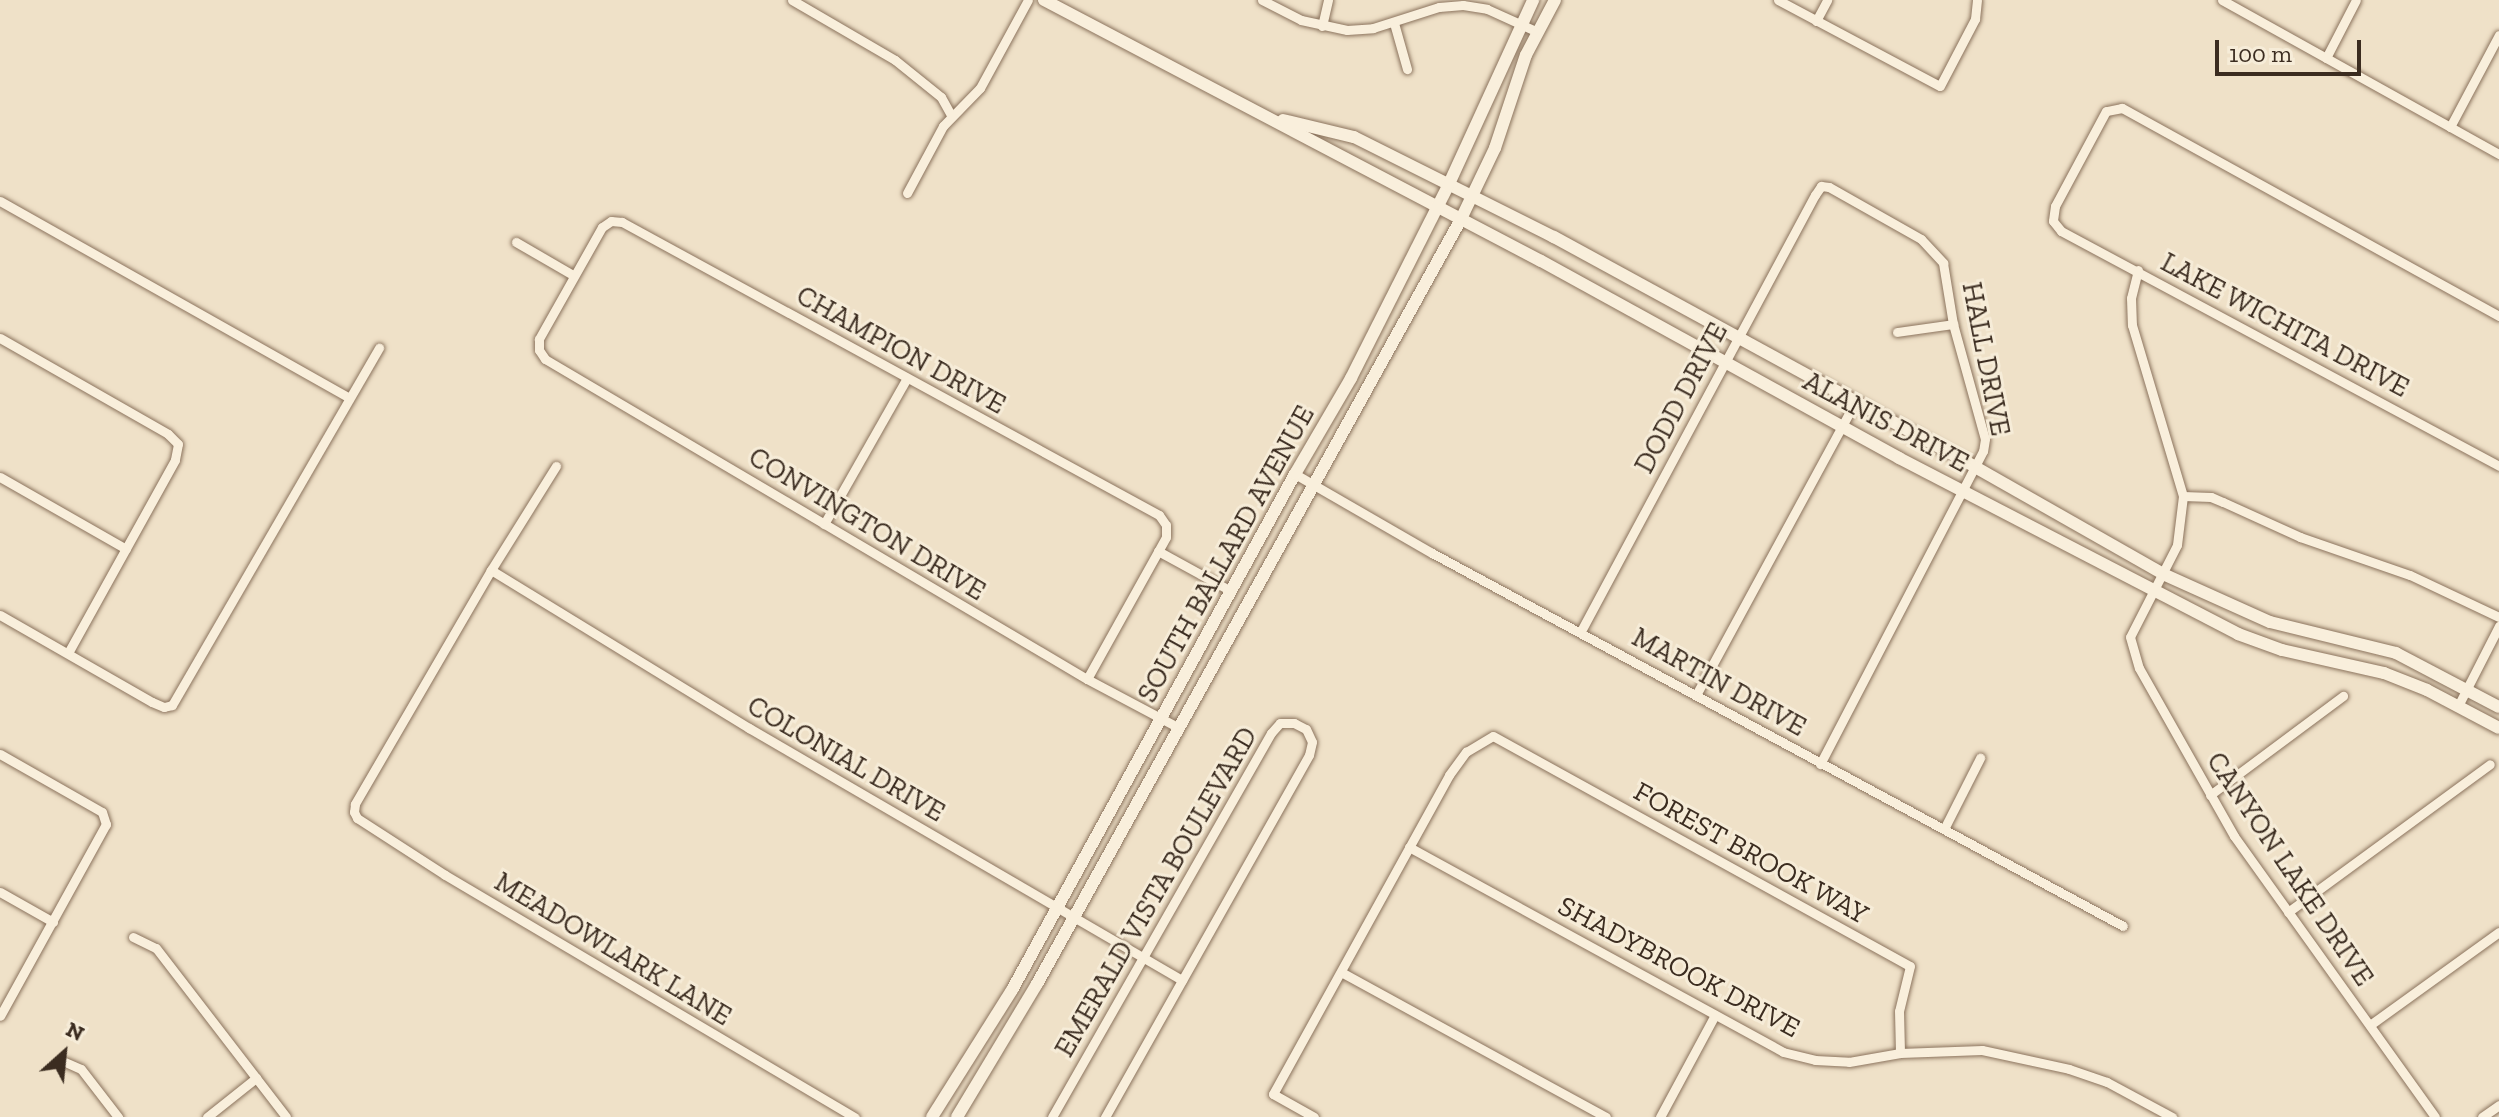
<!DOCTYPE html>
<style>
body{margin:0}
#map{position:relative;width:2499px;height:1117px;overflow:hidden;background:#efe1c8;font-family:"Zilla Slab",serif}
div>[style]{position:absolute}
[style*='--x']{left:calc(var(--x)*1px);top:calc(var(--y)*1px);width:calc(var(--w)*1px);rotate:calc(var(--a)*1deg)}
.roads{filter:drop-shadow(0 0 2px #8b735d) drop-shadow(0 0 2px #8b735d)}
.street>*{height:9px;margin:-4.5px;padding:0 4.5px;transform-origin:4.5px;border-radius:4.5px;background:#f9efdc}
.secondary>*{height:12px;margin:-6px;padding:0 6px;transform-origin:6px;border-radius:6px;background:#f9efdc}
span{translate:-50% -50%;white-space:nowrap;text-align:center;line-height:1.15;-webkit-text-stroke:6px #f6ecd8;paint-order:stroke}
.street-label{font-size:28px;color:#3b2c20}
.north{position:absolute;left:24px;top:1013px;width:80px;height:80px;-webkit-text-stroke:6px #f6ecd8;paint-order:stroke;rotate:27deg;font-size:22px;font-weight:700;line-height:32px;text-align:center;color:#3b2c20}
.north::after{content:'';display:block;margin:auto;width:28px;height:36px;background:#3b2c20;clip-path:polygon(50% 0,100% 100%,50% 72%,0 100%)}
.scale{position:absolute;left:2215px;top:40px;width:146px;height:36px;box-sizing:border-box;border:4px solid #3b2c20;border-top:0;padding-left:10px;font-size:24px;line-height:28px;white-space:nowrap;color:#3b2c20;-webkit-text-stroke:6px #f6ecd8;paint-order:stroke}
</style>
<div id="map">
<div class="roads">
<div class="street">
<i style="--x:792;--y:0;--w:119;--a:30.2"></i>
<i style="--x:895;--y:60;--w:59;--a:38.8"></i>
<i style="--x:941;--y:97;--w:21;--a:61"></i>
<i style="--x:1262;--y:0;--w:44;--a:27.1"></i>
<i style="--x:1301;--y:20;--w:47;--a:12.3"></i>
<i style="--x:1347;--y:30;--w:26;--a:-4"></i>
<i style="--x:1373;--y:28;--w:69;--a:-17.7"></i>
<i style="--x:1439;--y:7;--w:24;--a:-5"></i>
<i style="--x:1463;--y:5;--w:24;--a:9"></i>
<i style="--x:1487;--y:9;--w:56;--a:24.3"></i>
<i style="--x:1778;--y:0;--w:183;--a:28"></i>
<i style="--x:1940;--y:86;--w:76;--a:-62.4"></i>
<i style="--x:1975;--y:19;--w:19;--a:-84"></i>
<i style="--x:2222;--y:0;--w:317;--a:29.1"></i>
<i style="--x:1816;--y:21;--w:24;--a:-62"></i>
<i style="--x:1394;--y:23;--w:48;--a:74.2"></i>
<i style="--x:1322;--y:26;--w:27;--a:-77"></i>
<i style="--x:2326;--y:58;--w:65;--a:-62.7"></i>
<i style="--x:2450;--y:127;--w:104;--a:-62"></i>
<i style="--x:907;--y:193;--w:76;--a:-61.8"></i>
<i style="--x:943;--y:126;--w:53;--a:-45.8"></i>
<i style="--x:980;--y:88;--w:100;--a:-61.4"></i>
<i style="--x:0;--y:201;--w:401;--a:29.4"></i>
<i style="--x:516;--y:242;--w:66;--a:30.1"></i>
<i style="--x:2138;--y:270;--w:29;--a:104"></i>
<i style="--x:2131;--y:298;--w:27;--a:88"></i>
<i style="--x:2132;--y:325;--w:178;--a:73.4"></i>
<i style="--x:2183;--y:496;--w:49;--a:97"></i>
<i style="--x:2177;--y:545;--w:103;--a:117.1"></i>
<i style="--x:2130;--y:637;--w:32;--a:74"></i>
<i style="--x:2139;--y:668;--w:193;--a:60.5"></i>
<i style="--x:2234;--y:836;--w:345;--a:54.4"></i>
<i style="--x:2499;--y:316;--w:431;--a:-151.1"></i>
<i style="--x:2122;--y:108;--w:16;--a:169"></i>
<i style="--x:2106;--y:111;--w:108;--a:118.2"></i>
<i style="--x:2055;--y:206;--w:15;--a:98"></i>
<i style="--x:2053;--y:221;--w:13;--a:51"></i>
<i style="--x:2061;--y:231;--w:497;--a:28.2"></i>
<i style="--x:1897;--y:332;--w:57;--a:-8.1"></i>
<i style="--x:0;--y:338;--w:193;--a:29.7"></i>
<i style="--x:168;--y:434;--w:14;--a:45"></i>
<i style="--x:178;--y:444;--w:16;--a:101"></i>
<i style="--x:175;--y:460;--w:221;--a:119"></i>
<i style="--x:556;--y:466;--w:123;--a:122"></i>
<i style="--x:491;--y:570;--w:271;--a:120.2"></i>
<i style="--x:355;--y:804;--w:8;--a:97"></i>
<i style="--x:354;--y:812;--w:7;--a:63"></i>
<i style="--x:357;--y:818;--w:105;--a:32.9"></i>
<i style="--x:445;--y:875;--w:476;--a:30.6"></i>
<i style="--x:1295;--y:474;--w:158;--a:30"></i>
<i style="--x:1432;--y:553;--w:785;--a:28.36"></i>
<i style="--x:0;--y:477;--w:145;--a:29.7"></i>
<i style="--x:2183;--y:496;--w:28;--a:2"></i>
<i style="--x:2211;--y:497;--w:13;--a:23"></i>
<i style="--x:2223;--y:502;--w:85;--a:24.4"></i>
<i style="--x:2300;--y:537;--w:116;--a:19.1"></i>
<i style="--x:2410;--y:575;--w:98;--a:25.3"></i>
<i style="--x:824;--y:524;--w:168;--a:-60.4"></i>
<i style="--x:1158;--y:551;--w:83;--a:28.7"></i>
<i style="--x:491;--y:570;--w:303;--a:31.5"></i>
<i style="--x:749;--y:728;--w:501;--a:30.2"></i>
<i style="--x:0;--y:615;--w:175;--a:29.8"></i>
<i style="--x:152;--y:702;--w:13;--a:23"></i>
<i style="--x:164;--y:707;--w:8;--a:-14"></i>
<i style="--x:172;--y:705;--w:413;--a:-59.9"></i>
<i style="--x:1581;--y:631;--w:495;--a:-61.8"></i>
<i style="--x:1815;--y:195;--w:11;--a:-56"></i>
<i style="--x:1821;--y:186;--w:8;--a:7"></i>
<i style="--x:1829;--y:187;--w:106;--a:29.5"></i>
<i style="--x:1921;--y:239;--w:33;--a:47"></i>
<i style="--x:1943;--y:263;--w:62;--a:80.7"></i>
<i style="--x:1953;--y:324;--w:119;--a:74.5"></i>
<i style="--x:1985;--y:439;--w:12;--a:99"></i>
<i style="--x:1983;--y:451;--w:353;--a:117.5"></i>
<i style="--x:1087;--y:679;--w:162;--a:-60.9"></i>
<i style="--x:1166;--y:537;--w:12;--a:-90"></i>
<i style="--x:1166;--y:525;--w:12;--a:-125"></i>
<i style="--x:1159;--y:515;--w:612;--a:-151.38"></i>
<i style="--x:622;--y:222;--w:11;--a:-175"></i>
<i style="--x:611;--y:221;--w:11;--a:146"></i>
<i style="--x:602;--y:227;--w:129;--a:119.4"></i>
<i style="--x:539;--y:339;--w:11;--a:90"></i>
<i style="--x:539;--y:350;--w:11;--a:56"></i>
<i style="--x:545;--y:359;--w:629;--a:30.56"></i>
<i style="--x:1087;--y:679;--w:104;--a:28"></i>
<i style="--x:1696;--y:695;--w:333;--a:-61.5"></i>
<i style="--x:2458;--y:706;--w:90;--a:-62.9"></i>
<i style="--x:0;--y:754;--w:117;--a:29.6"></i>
<i style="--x:102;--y:812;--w:13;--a:72"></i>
<i style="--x:106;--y:824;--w:219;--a:118.9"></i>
<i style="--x:2210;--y:795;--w:166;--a:-36.7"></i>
<i style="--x:1944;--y:829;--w:80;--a:-63.1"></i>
<i style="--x:1409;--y:847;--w:426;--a:28.7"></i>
<i style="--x:1783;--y:1052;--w:33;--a:14"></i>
<i style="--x:1815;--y:1060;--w:34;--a:3"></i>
<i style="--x:1849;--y:1062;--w:52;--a:-10"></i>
<i style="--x:1900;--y:1053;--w:82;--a:-2.1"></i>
<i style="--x:1982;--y:1050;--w:89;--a:12.3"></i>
<i style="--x:2069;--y:1069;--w:40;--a:18.9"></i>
<i style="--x:2107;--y:1082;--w:74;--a:28.3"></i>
<i style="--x:0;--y:892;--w:61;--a:29.5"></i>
<i style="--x:2288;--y:912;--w:250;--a:-36.2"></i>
<i style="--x:133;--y:937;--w:25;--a:26"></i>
<i style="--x:156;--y:948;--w:213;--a:52.4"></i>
<i style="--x:1341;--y:972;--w:302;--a:28.7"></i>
<i style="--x:2370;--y:1025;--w:159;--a:-35.8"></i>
<i style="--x:65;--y:1062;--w:17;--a:24"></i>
<i style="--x:81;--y:1069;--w:61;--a:52.4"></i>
<i style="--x:207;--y:1117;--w:63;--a:-38.5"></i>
<i style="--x:1052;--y:1117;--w:442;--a:-60.3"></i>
<i style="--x:1271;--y:733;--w:13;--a:-48"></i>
<i style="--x:1280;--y:723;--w:14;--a:0"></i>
<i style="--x:1294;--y:723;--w:13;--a:27"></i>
<i style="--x:1306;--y:729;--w:14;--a:65"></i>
<i style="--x:1312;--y:742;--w:13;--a:103"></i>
<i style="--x:1309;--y:755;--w:416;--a:119.4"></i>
<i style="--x:1314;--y:1117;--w:47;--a:-150.7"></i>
<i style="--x:1273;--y:1094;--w:364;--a:-61.1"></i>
<i style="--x:1449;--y:775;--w:29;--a:-54"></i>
<i style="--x:1466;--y:752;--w:31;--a:-31"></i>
<i style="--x:1493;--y:736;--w:476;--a:28.9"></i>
<i style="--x:1910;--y:966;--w:46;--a:103.7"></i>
<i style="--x:1899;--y:1011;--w:42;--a:88.6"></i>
<i style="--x:1660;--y:1117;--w:116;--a:-61.7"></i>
<i style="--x:2482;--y:1117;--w:21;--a:-35"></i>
</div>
<div class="secondary">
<i style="--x:1044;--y:0;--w:561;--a:27.71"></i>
<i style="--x:1541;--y:261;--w:409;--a:28.8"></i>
<i style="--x:1899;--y:458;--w:382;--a:27.4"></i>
<i style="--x:2238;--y:634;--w:47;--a:20"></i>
<i style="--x:2282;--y:650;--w:105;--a:12.7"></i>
<i style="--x:2384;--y:673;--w:46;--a:21.6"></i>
<i style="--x:2427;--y:690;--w:81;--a:27.8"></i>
<i style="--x:1283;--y:120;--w:73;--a:13.5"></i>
<i style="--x:1354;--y:137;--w:224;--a:26.6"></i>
<i style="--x:1554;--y:237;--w:480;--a:28.6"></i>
<i style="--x:1975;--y:467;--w:216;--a:29.6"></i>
<i style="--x:2163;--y:574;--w:117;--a:24.2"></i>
<i style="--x:2270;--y:622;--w:130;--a:13.8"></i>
<i style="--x:2396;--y:653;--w:116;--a:27.7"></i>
<i style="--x:932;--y:1117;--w:150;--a:-57.8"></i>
<i style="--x:1012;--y:990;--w:589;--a:-61.26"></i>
<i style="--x:1295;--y:474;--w:111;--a:-59.7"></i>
<i style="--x:1351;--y:378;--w:215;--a:-63.2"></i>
<i style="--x:1448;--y:186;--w:205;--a:-65.4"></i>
<i style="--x:957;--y:1117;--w:155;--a:-59"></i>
<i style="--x:1037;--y:984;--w:875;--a:-61"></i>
<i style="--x:1461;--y:219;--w:79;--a:-64.4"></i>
<i style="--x:1495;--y:148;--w:98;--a:-71.6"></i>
<i style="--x:1526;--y:55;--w:62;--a:-62.2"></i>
</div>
</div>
<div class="street-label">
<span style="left:2285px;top:325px;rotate:28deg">LAKE WICHITA DRIVE</span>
<span style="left:901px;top:350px;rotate:29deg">CHAMPION DRIVE</span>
<span style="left:1986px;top:359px;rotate:79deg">HALL DRIVE</span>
<span style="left:1681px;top:398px;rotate:-62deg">DODD DRIVE</span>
<span style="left:1886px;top:422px;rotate:28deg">ALANIS DRIVE</span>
<span style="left:867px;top:524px;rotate:31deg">CONVINGTON DRIVE</span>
<span style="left:1226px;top:554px;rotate:-61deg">SOUTH BALLARD AVENUE</span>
<span style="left:1719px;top:682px;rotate:29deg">MARTIN DRIVE</span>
<span style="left:846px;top:759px;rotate:30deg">COLONIAL DRIVE</span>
<span style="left:1751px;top:853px;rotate:29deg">FOREST BROOK WAY</span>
<span style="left:2290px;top:869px;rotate:56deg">CANYON LAKE DRIVE</span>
<span style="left:1156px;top:892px;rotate:-60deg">EMERALD VISTA BOULEVARD</span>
<span style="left:613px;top:949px;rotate:31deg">MEADOWLARK LANE</span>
<span style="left:1679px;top:967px;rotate:28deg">SHADYBROOK DRIVE</span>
</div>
<div class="north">N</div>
<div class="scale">100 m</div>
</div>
